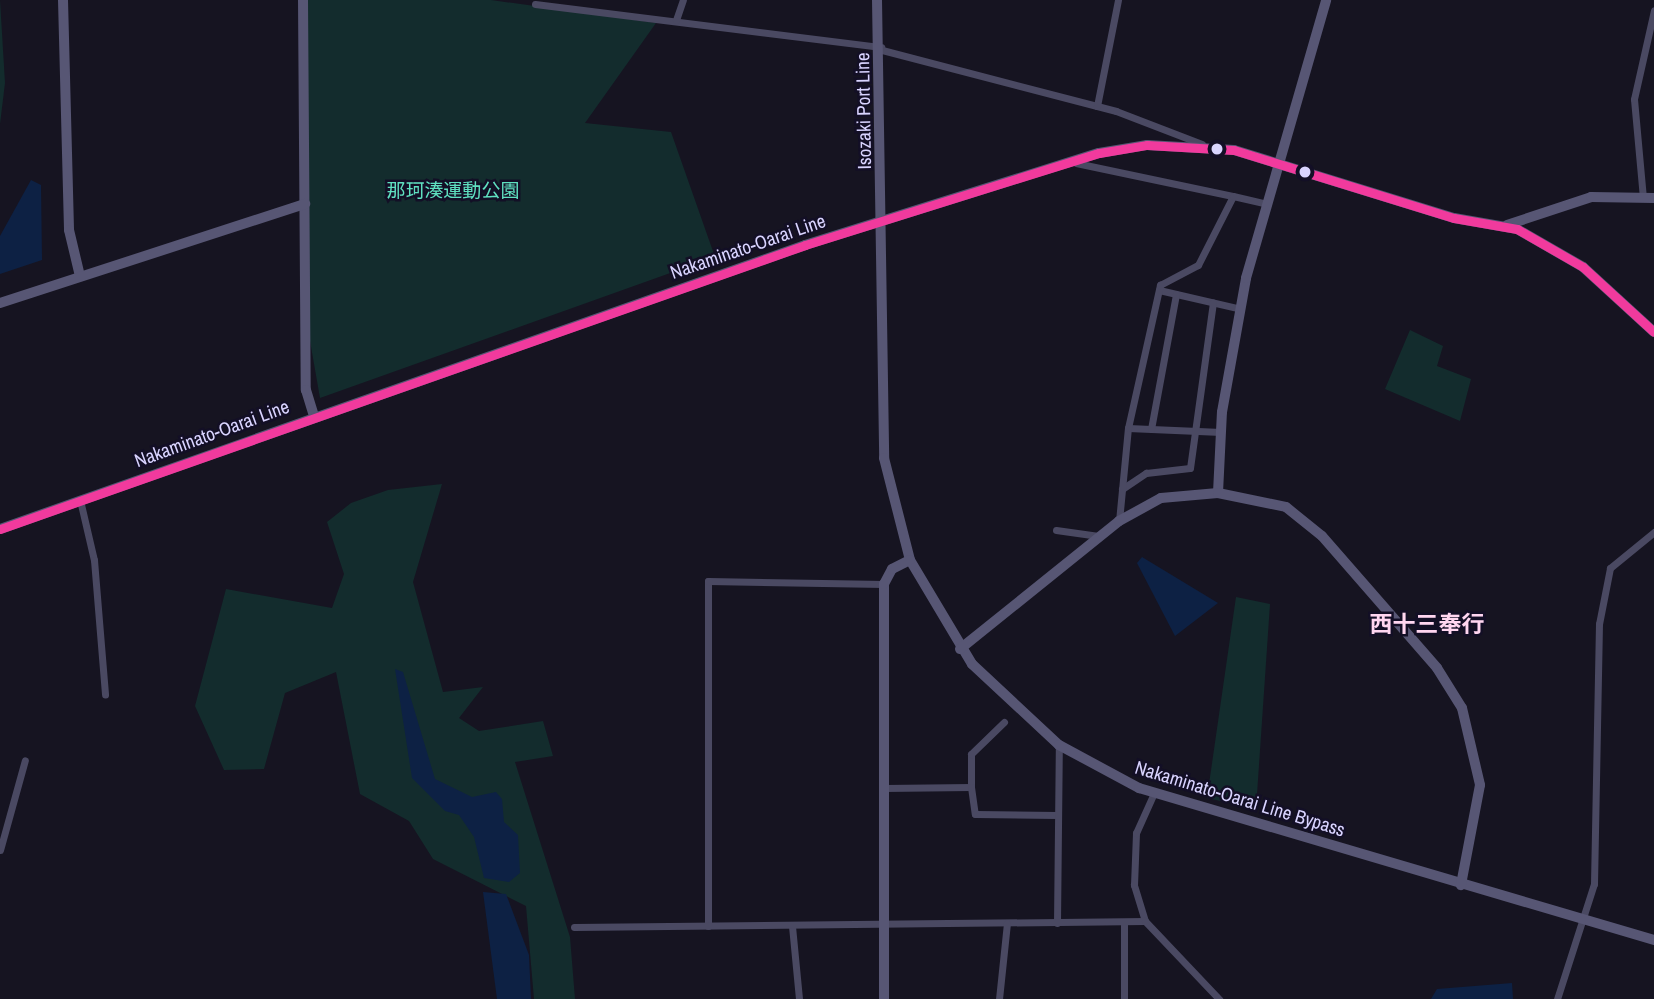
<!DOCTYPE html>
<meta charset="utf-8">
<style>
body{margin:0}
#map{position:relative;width:1654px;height:999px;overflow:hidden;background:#161421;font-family:"Archivo Narrow","Noto Sans JP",sans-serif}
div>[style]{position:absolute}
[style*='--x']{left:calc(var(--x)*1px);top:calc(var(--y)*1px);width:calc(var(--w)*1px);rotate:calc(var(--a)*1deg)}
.green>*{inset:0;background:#132c2d}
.water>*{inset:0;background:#0d2144}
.street>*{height:7px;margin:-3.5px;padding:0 3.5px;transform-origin:3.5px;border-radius:3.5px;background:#4a4962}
.secondary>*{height:10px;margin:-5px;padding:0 5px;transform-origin:5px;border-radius:5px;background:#575674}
.bus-1>*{height:9px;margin:-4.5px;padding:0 4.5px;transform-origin:4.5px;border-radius:4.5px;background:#f13a9d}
.dots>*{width:19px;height:19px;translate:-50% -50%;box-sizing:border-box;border:4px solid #130f26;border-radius:50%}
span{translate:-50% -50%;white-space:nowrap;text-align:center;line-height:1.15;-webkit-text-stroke:5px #130f26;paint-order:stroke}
.street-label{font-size:19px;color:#d9d4ff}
.park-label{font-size:19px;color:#5fe0c0}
.quarter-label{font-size:23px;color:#ffd6f0;font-weight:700}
</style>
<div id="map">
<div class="green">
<i style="clip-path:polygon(0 0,5px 83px,0 124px)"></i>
<i style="clip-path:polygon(303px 0,491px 0,656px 23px,585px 123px,671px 132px,715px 257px,320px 398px,306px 318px)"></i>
<i style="clip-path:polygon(1410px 330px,1443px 346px,1437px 366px,1471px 379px,1460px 421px,1385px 389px)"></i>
<i style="clip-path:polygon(442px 484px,413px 582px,443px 692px,483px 687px,459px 718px,479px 731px,543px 721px,553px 756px,515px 762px,570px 937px,575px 999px,534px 999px,526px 906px,433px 859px,409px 821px,360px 794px,336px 672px,285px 693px,264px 769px,224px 770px,195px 706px,226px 589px,332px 608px,344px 574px,327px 522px,351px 503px,388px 490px)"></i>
<i style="clip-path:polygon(1236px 597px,1270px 604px,1256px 809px,1207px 798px)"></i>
</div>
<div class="water">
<i style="clip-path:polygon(31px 180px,41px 185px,42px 260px,0 274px,0 236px)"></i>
<i style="clip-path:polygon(1142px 557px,1218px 603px,1175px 636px,1137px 563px)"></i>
<i style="clip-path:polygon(395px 669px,403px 672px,435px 779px,472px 797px,496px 792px,502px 799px,504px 822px,518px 835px,520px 873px,509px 882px,484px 878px,474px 837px,459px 815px,445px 811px,412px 778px)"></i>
<i style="clip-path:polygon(483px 892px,506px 894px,529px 955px,531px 999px,497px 999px)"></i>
<i style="clip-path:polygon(1512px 983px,1513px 999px,1431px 999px,1437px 989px)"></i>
</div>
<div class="street">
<i style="--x:535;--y:4;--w:349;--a:7.1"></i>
<i style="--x:676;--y:20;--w:21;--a:-71"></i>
<i style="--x:882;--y:50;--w:242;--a:14.6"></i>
<i style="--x:1116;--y:111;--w:92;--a:21"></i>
<i style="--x:1097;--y:106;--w:108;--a:-78.8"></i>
<i style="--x:1076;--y:163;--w:160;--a:11.9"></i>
<i style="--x:1643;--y:198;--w:99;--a:-95.2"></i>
<i style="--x:1634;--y:99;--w:91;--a:-77.3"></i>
<i style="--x:1159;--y:290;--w:84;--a:13"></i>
<i style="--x:1128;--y:428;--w:93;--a:2.5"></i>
<i style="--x:1151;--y:429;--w:137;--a:-79.5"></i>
<i style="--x:1122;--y:489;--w:29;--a:-34"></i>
<i style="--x:1146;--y:473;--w:44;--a:-6.5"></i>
<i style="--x:1190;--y:468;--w:167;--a:-82.1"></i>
<i style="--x:80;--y:500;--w:62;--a:76.9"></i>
<i style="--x:94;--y:560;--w:135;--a:85.3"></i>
<i style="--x:1119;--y:521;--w:93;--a:-84.5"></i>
<i style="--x:1128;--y:428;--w:147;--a:-77.4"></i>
<i style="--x:1160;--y:285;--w:43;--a:-27.8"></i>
<i style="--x:1198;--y:265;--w:77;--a:-63.1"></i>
<i style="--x:1233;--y:196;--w:35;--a:13"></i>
<i style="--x:1056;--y:530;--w:43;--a:7.9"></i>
<i style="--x:971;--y:787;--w:33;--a:-90"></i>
<i style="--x:971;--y:754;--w:46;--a:-44.1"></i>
<i style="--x:884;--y:788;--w:87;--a:-0.7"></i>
<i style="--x:971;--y:787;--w:27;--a:82"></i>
<i style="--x:975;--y:814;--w:82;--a:0.7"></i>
<i style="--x:0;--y:850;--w:93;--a:-74.5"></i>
<i style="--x:1145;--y:921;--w:38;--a:-107"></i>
<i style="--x:1134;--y:885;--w:52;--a:-87.8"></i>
<i style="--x:1136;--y:833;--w:44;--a:-65.8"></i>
<i style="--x:1124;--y:922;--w:77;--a:90"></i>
<i style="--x:1057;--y:923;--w:178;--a:-89.4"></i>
<i style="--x:708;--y:926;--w:345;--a:-90"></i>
<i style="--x:708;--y:581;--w:176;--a:1"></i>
<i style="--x:792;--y:926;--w:73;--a:84.5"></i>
<i style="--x:574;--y:927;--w:571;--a:-0.6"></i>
<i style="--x:1145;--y:921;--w:108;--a:46.5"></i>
<i style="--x:999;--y:999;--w:76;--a:-84"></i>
<i style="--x:1557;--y:999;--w:121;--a:-72.2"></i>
<i style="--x:1594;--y:884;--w:260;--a:-88.9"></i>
<i style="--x:1599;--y:624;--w:57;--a:-78.9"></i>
<i style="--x:1610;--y:568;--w:57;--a:-39.3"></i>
</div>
<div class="secondary">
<i style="--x:63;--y:0;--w:230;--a:88.5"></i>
<i style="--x:69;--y:230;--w:47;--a:76.6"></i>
<i style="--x:303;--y:0;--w:390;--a:89.6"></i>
<i style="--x:306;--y:390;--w:27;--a:73"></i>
<i style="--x:877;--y:0;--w:458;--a:89.1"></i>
<i style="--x:884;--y:458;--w:105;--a:75.7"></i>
<i style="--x:910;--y:560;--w:121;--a:59.2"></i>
<i style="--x:972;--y:664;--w:119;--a:43"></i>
<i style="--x:1059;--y:745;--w:91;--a:28.3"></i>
<i style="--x:1139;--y:788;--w:537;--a:16.44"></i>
<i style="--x:1507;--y:225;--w:89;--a:-18.4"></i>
<i style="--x:1591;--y:197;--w:63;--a:0.9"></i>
<i style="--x:0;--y:303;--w:321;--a:-18"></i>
<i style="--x:1218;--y:493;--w:81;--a:-87.2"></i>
<i style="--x:1222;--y:412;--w:136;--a:-79.8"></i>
<i style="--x:1246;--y:278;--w:289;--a:-73.9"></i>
<i style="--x:0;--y:529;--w:854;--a:-19.43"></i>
<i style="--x:805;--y:245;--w:308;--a:-17.4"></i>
<i style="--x:1099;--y:153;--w:49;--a:-9.5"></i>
<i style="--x:1147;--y:145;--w:87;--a:3.3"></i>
<i style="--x:1234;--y:150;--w:230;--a:17.2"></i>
<i style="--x:1454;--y:218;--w:64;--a:9.9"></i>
<i style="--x:1517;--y:229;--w:76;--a:29.9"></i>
<i style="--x:1583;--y:267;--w:96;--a:42.5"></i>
<i style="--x:960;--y:649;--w:204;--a:-38.8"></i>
<i style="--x:1119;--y:521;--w:48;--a:-28.7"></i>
<i style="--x:1161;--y:498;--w:57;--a:-5"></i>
<i style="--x:1218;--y:493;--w:69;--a:11.6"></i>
<i style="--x:1286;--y:507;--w:46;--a:38.9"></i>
<i style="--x:1322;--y:536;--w:175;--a:48.9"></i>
<i style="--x:1437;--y:668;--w:47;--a:58"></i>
<i style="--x:1462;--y:708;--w:79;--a:76.8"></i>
<i style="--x:1480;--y:785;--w:102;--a:100.8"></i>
<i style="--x:884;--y:999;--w:415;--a:-90"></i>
<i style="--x:884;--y:584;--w:17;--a:-62"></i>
<i style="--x:892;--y:569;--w:20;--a:-27"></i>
</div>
<div class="bus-1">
<i style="--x:0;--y:529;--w:854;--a:-19.43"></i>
<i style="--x:805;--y:245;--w:308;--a:-17.4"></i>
<i style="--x:1099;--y:153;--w:49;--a:-9.5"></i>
<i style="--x:1147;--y:145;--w:87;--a:3.3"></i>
<i style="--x:1234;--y:150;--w:230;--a:17.2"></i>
<i style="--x:1454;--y:218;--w:64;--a:9.9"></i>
<i style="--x:1517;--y:229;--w:76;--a:29.9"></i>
<i style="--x:1583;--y:267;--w:96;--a:42.5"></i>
</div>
<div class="dots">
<i style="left:1217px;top:149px;background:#d9d4ff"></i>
<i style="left:1305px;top:172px;background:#d9d4ff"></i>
</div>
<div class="street-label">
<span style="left:864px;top:111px;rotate:-91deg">Isozaki Port Line</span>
<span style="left:748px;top:247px;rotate:-19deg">Nakaminato-Oarai Line</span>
<span style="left:212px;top:434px;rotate:-20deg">Nakaminato-Oarai Line</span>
<span style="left:1240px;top:799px;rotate:17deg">Nakaminato-Oarai Line Bypass</span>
</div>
<div class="park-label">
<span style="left:453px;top:191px">那珂湊運動公園</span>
</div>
<div class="quarter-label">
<span style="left:1427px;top:624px">西十三奉行</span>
</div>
</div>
